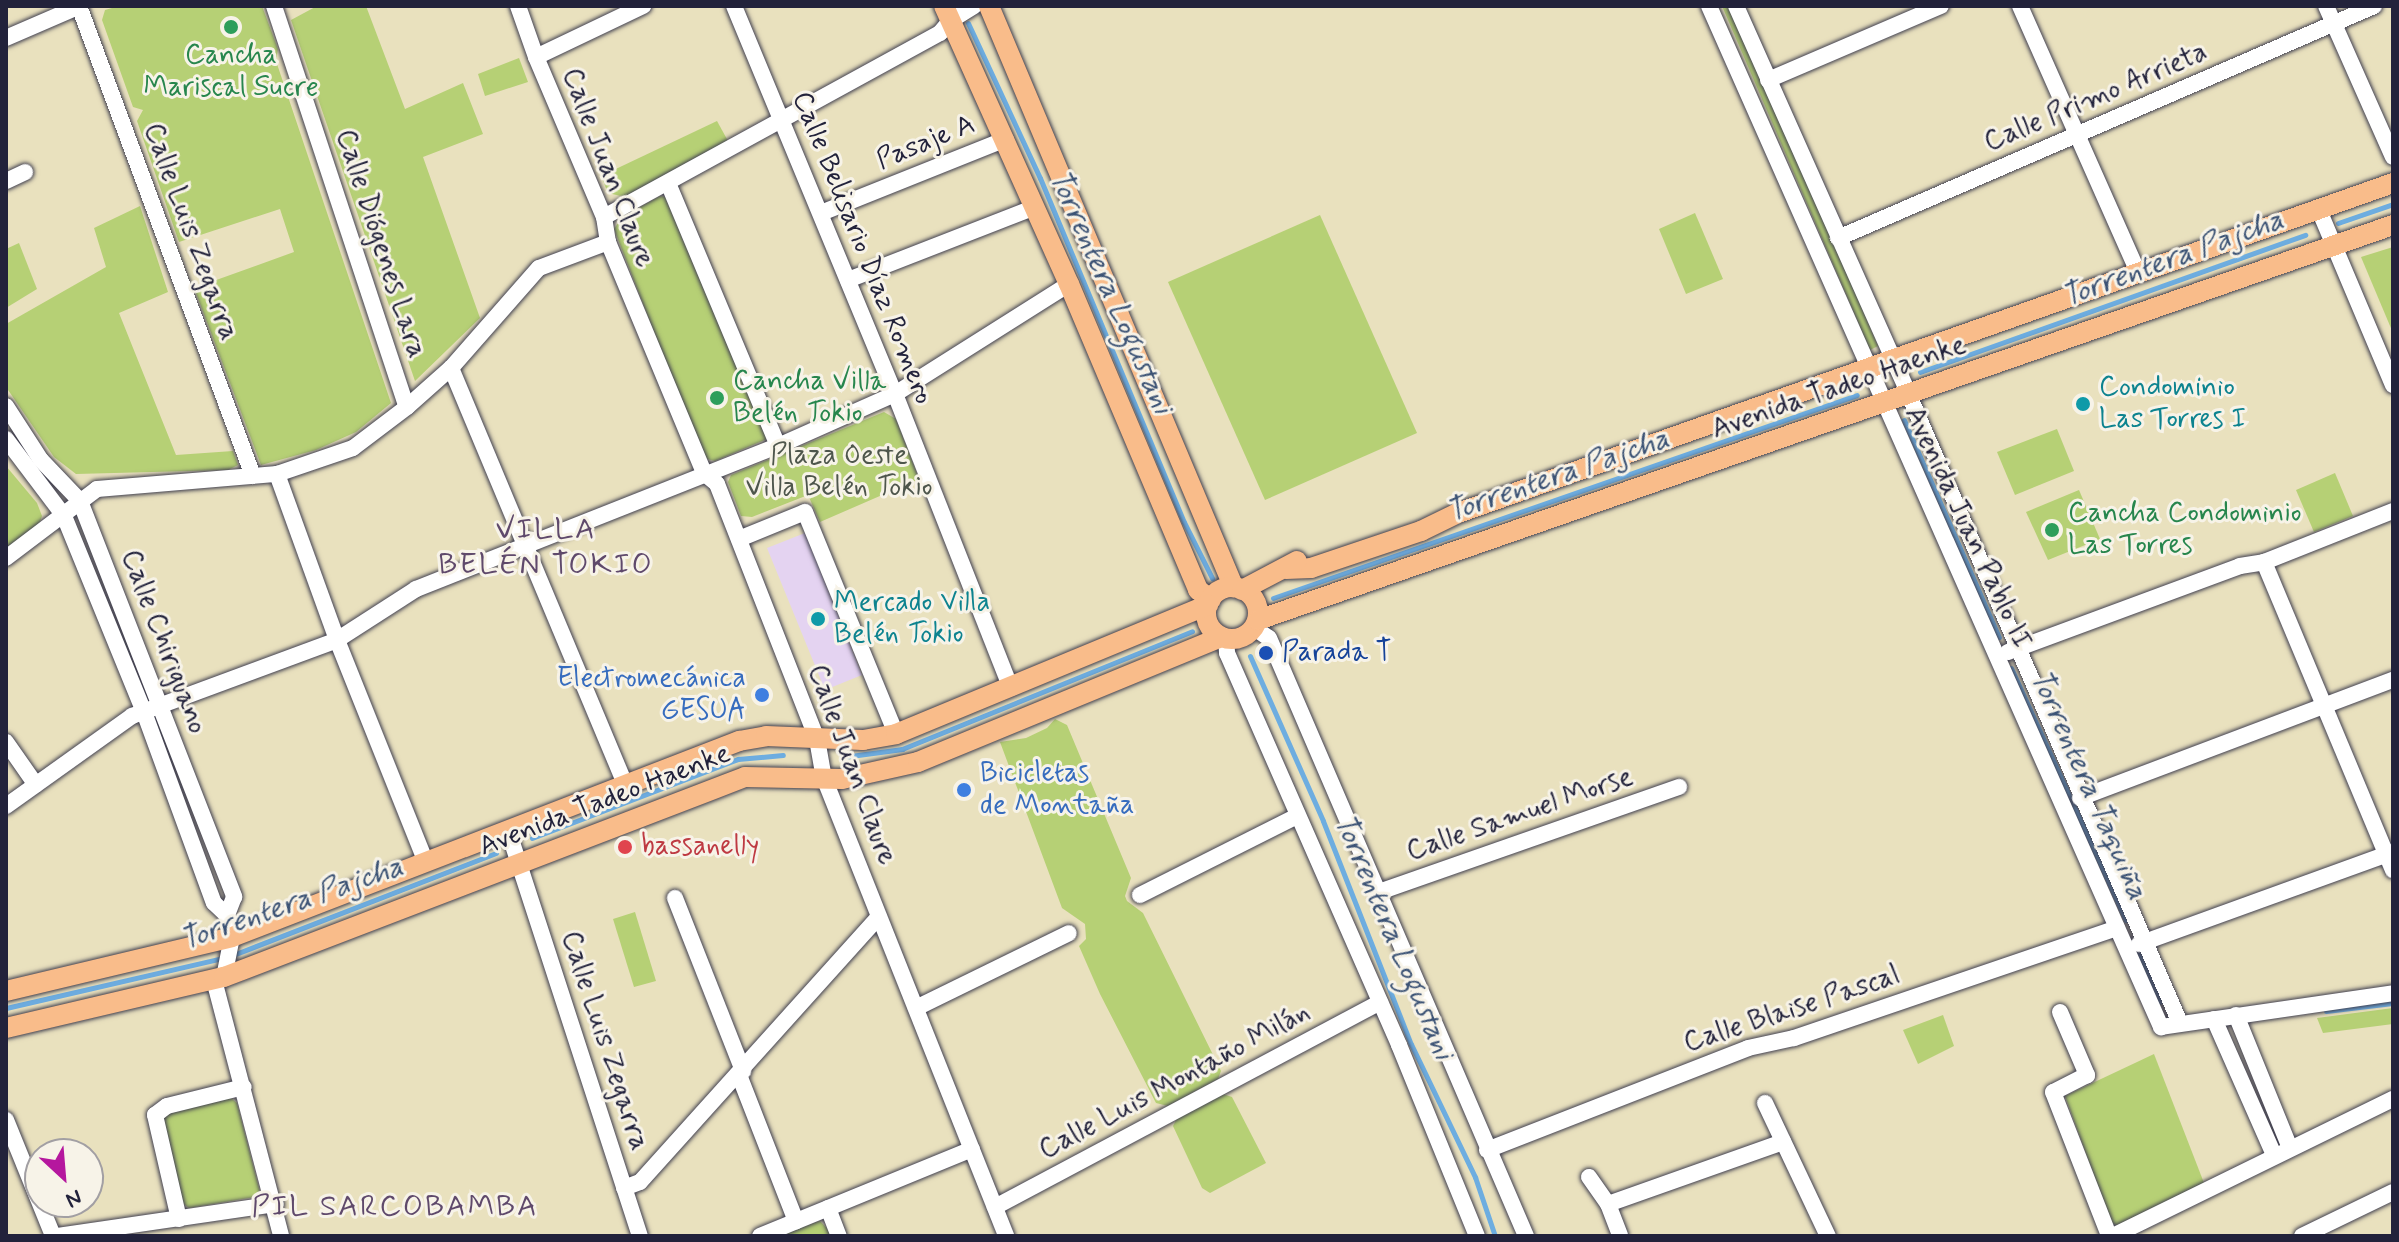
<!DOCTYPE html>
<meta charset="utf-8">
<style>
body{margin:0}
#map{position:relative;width:2399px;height:1242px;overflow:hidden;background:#e9e1be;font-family:Mynerve,sans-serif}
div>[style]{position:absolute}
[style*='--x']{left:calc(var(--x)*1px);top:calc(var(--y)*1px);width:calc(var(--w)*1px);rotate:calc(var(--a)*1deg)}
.built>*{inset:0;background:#e4d3f1}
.green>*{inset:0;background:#b6d075}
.stream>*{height:5px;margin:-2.5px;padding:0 2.5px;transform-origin:2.5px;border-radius:2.5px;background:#6dade0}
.roads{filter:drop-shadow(0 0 2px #403f4f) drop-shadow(0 0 2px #403f4f)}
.minor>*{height:16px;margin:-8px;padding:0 8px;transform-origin:8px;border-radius:8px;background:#fff}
.major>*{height:20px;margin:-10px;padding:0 10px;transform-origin:10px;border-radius:10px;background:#f9bc8a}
.major>.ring{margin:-10px;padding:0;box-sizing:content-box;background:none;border:20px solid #f9bc8a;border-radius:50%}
.dots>*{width:22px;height:22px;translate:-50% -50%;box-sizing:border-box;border:4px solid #f7f3e8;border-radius:50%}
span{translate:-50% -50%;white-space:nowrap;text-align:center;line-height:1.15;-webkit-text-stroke:6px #f7f3e8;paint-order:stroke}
.leisure-label{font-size:28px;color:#27864d}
.left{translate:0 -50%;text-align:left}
.street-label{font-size:28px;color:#22223b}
.culture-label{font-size:28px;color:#0d838f}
.park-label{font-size:28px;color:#4e564c}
.transit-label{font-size:28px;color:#164399}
.shop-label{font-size:28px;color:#366cbe}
.right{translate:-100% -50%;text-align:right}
.health-label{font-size:28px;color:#be3a42}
.water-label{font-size:30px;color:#3c5375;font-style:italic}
.neighbourhood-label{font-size:30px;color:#5f496b;letter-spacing:2px}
.frame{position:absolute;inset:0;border:8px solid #22223b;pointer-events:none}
.north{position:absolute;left:24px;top:1138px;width:80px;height:80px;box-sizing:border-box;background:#f7f3e8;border:2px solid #a29fa3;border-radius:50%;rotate:154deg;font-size:22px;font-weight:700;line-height:32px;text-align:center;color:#22223b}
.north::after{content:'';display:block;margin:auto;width:28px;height:36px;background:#b5179e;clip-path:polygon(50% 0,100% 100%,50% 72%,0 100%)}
</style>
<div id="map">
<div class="built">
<i style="clip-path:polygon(805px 533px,862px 675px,825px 690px,767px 548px)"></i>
</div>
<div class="green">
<i style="clip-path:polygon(119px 6px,262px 6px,278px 49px,276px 61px,391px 403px,356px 432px,316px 450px,261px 465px,194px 288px,294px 252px,280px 209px,179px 242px,137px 121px,143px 110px,133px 107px,102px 20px,105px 10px)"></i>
<i style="clip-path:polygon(317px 6px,366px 6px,405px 109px,463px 83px,483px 134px,423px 157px,480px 318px,415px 381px,291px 20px)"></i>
<i style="clip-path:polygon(1722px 6px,1732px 6px,1878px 346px,1870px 350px)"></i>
<i style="clip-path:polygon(519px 58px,528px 82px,485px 96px,478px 74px)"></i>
<i style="clip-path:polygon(717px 121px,728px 141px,625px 197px,608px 193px,601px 176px)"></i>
<i style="clip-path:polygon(660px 196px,665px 197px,767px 439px,715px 461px,703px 458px,614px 229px,622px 217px)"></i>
<i style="clip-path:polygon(140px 206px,168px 292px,119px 313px,176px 455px,233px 451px,238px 465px,228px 470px,76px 474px,54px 457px,6px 387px,6px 324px,106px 267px,94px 228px)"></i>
<i style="clip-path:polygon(1695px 213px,1723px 279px,1686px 294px,1659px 229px)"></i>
<i style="clip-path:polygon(1320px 215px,1417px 433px,1265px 500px,1168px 282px)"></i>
<i style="clip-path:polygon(19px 243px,37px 289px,6px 308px,6px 249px)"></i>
<i style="clip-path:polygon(2393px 247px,2393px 333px,2361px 257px)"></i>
<i style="clip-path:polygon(884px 412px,896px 419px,919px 479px,820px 522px,808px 495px,752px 517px,741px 516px,728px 482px,731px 475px)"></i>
<i style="clip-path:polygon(2057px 429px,2074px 471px,2015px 495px,1997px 452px)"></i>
<i style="clip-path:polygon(6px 466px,37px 503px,42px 516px,38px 527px,6px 549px)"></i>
<i style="clip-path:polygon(2335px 473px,2353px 516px,2314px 532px,2296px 490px)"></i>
<i style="clip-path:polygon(2079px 490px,2100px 539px,2048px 560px,2026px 512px)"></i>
<i style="clip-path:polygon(1055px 719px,1067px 725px,1131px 878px,1125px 896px,1127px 901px,1143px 913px,1221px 1071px,1218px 1079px,1168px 1106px,1156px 1103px,1100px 994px,1079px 946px,1086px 939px,1085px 924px,1062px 908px,1000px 742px,1026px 738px,1047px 728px)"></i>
<i style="clip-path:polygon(635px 912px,656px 981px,634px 987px,613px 919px)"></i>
<i style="clip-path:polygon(2393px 1008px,2393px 1024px,2323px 1033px,2317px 1018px)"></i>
<i style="clip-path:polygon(1943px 1015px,1954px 1046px,1918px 1064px,1903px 1030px)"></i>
<i style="clip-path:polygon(2154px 1054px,2204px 1183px,2122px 1226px,2116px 1225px,2111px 1222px,2065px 1096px)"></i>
<i style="clip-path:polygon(1223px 1094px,1232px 1097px,1266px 1163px,1210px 1193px,1202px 1188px,1173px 1126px,1177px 1118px)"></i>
<i style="clip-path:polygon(227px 1095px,237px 1103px,260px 1192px,255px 1197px,189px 1208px,181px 1202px,163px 1114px)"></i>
<i style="clip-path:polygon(820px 1221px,834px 1236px,780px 1236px,816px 1222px)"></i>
</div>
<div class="stream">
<i style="--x:968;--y:23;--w:171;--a:65.1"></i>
<i style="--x:1040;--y:178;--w:373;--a:67.3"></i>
<i style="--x:1184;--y:522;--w:63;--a:63.4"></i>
<i style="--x:2338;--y:223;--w:58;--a:-19.1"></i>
<i style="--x:1920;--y:372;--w:409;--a:-19.6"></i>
<i style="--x:1904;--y:420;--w:237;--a:66.4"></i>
<i style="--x:1273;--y:598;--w:618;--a:-19.17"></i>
<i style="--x:1250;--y:656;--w:180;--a:66.1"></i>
<i style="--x:1323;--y:821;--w:240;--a:68.5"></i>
<i style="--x:1411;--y:1044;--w:148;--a:64.3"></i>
<i style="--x:1475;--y:1177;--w:62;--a:71.3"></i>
<i style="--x:2011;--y:668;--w:277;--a:65.5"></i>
<i style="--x:843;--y:757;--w:60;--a:-7.7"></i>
<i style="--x:902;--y:749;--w:313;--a:-22.1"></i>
<i style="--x:532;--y:838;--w:221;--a:-21"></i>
<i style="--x:738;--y:759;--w:45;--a:-5.1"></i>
<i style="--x:2138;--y:950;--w:56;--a:66.7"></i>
<i style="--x:233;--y:955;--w:282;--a:-21.2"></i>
<i style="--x:6;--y:1008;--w:223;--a:-13"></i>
<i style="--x:2326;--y:1011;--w:67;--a:-6.8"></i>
</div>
<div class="roads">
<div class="minor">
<i style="--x:79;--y:6;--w:501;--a:69.68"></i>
<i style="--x:274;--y:6;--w:422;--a:71.7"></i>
<i style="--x:518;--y:6;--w:54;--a:70.6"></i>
<i style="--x:536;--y:57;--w:174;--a:67"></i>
<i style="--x:604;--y:217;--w:25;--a:81"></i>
<i style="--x:608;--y:242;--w:250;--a:67.4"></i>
<i style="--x:704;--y:473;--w:17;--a:40"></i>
<i style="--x:717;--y:484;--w:274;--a:68.6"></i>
<i style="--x:817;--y:739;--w:40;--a:80"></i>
<i style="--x:824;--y:778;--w:493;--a:68.3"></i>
<i style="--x:734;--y:6;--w:420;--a:67.5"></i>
<i style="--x:895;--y:394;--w:316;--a:68.5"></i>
<i style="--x:1709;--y:6;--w:1117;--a:66.12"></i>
<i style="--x:2161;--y:1027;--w:234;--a:-8.3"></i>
<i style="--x:1736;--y:6;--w:424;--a:66"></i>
<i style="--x:1908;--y:393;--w:686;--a:66.65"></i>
<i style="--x:2020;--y:6;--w:293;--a:66.1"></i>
<i style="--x:2326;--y:6;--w:165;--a:66.1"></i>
<i style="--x:6;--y:38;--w:81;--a:-23.4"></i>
<i style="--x:536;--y:57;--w:119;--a:-25.5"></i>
<i style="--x:1768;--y:80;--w:188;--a:-23.2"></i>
<i style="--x:6;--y:181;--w:21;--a:-25"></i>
<i style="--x:668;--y:183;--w:285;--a:67.3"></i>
<i style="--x:2319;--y:210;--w:190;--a:67.1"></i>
<i style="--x:821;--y:213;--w:199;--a:-21.8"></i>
<i style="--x:604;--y:217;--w:383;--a:-28.7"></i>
<i style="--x:940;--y:33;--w:16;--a:-50"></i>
<i style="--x:950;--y:21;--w:28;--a:-32"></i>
<i style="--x:1838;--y:238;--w:584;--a:-23.4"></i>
<i style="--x:848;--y:280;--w:201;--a:-21.3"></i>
<i style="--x:451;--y:368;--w:451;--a:67.3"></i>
<i style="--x:6;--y:406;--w:64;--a:57.1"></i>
<i style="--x:41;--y:460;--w:57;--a:46.4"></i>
<i style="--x:80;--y:501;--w:425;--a:68.7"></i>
<i style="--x:234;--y:897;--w:19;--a:111"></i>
<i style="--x:6;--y:439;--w:96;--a:53"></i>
<i style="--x:64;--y:516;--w:212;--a:67.8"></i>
<i style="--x:144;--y:712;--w:203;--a:69.9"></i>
<i style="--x:214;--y:903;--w:18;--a:43"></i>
<i style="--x:227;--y:915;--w:23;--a:77"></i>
<i style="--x:232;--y:937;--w:41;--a:101.3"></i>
<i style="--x:277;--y:474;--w:177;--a:70.1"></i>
<i style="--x:337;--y:640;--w:240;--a:68.2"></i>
<i style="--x:739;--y:539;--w:71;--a:-22.2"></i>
<i style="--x:805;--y:512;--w:240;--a:67.7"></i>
<i style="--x:6;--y:558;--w:114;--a:-37.2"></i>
<i style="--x:97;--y:489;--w:181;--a:-4.8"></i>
<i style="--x:277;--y:474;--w:80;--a:-18.9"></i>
<i style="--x:353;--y:448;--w:68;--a:-37.2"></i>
<i style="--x:407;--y:407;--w:59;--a:-41.6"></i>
<i style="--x:451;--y:368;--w:133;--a:-48.7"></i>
<i style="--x:539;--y:268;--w:74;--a:-20.6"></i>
<i style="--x:2264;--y:562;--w:334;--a:67.3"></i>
<i style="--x:1253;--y:627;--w:19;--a:35"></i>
<i style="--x:1269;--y:638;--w:651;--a:66.74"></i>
<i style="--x:1226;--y:638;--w:15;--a:86"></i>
<i style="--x:1227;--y:653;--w:428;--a:66.3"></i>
<i style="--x:1399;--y:1045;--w:206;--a:67.8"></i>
<i style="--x:2008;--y:652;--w:247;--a:-20.3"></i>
<i style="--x:2240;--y:566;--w:24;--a:-9"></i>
<i style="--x:2264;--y:562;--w:139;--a:-21.6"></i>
<i style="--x:6;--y:742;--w:52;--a:55.1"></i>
<i style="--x:2080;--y:798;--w:335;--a:-20.7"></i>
<i style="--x:6;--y:806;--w:155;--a:-35.5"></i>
<i style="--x:132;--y:716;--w:219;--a:-20.3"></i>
<i style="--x:337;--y:640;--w:94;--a:-32.8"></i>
<i style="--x:416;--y:589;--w:389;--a:-21.6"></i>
<i style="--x:778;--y:446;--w:128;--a:-24"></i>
<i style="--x:895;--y:394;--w:206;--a:-32.3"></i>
<i style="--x:508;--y:830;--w:427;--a:72"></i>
<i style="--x:1379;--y:892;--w:318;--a:-19.3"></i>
<i style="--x:1140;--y:895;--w:176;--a:-26.7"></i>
<i style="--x:675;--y:898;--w:186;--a:68.5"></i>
<i style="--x:2139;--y:944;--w:270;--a:-19.9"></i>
<i style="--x:214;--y:980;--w:265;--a:75.3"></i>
<i style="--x:916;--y:1008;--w:170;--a:-26.1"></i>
<i style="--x:2060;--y:1012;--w:69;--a:66.8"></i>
<i style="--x:2087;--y:1075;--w:38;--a:153"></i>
<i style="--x:2053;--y:1092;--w:155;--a:68.7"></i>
<i style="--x:2236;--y:1015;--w:144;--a:67.9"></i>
<i style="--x:2214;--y:1019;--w:149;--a:66.2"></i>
<i style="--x:739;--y:1075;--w:157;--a:68.7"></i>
<i style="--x:1765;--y:1103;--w:147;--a:64.7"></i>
<i style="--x:6;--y:1120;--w:125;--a:67.9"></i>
<i style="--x:1487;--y:1150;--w:280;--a:-21.3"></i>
<i style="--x:1748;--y:1048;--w:47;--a:-12.3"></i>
<i style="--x:1794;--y:1038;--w:341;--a:-18.8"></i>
<i style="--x:1589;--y:1177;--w:33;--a:55"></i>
<i style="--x:1608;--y:1204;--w:34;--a:69"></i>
<i style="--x:624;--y:1188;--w:17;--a:-21"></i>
<i style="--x:640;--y:1182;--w:357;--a:-48"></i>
<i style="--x:1608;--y:1204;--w:186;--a:-19.5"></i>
<i style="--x:995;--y:1207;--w:436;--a:-28"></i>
<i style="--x:828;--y:1208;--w:30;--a:69"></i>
<i style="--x:179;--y:1219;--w:107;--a:-103"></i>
<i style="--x:155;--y:1115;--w:15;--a:-37"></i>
<i style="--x:167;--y:1106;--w:79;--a:-13.9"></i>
<i style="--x:57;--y:1236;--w:221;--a:-8.3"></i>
<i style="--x:760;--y:1236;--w:229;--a:-22.3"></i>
<i style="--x:2113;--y:1236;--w:312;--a:-26.1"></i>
<i style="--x:2302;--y:1236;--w:101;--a:-25.8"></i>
</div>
<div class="major">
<i style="--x:944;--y:6;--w:305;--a:65.8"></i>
<i style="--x:1069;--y:284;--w:332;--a:67.1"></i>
<i style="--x:1198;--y:590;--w:16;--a:35"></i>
<i style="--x:989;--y:6;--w:631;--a:67.17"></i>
<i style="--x:1286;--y:569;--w:25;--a:-2"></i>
<i style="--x:1311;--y:568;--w:116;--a:-18.6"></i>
<i style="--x:1421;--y:531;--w:41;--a:-25.9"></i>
<i style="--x:1458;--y:513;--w:992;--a:-19.44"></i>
<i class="ring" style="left:1206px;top:587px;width:32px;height:32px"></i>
<i style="--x:1242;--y:590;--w:62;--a:-27.8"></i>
<i style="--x:1258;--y:620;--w:1202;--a:-19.19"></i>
<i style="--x:6;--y:991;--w:232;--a:-13.4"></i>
<i style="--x:232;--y:937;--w:544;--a:-21.14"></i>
<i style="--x:739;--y:741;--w:27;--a:-10"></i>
<i style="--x:766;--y:736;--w:97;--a:2.4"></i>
<i style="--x:863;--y:740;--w:34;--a:-10"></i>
<i style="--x:896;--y:734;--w:338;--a:-22.5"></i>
<i style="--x:6;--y:1028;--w:224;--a:-13.2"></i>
<i style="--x:224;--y:977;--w:558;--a:-21"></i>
<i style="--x:745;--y:777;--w:97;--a:1.2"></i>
<i style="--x:842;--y:779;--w:78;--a:-12.6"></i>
<i style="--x:918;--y:762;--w:328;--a:-22.4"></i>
</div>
</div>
<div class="dots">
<i style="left:231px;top:27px;background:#2e9e5b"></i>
<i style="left:717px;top:398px;background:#2e9e5b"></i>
<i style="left:2083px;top:404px;background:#0f9aa8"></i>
<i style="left:2052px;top:530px;background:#2e9e5b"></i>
<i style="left:818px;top:619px;background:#0f9aa8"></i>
<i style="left:1266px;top:653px;background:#1a4fb4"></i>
<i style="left:762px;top:695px;background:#3f7fe0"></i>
<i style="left:964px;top:790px;background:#3f7fe0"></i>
<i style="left:625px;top:847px;background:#e0444e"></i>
</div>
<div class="leisure-label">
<span style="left:231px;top:72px">Cancha<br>Mariscal Sucre</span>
<span class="left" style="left:733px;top:398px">Cancha Villa<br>Belén Tokio</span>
<span class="left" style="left:2068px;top:530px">Cancha Condominio<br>Las Torres</span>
</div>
<div class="street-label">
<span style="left:2096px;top:98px;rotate:-23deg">Calle Primo Arrieta</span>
<span style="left:926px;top:143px;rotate:-22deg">Pasaje A</span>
<span style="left:607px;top:168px;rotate:69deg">Calle Juan Claure</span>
<span style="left:190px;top:232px;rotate:70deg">Calle Luis Zegarra</span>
<span style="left:380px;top:244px;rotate:72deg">Calle Diógenes Lara</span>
<span style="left:862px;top:248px;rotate:68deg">Calle Belisario Díaz Romero</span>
<span style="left:1839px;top:388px;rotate:-19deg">Avenida Tadeo Haenke</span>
<span style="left:1967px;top:528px;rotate:65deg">Avenida Juan Pablo II</span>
<span style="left:163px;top:642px;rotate:69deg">Calle Chiriguano</span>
<span style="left:851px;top:765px;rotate:70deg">Calle Juan Claure</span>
<span style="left:605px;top:801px;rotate:-21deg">Avenida Tadeo Haenke</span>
<span style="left:1520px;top:815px;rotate:-19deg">Calle Samuel Morse</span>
<span style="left:1792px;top:1010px;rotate:-18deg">Calle Blaise Pascal</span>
<span style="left:604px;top:1041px;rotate:72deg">Calle Luis Zegarra</span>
<span style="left:1175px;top:1082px;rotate:-28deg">Calle Luis Montaño Milán</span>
</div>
<div class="culture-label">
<span class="left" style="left:2099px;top:404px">Condominio<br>Las Torres I</span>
<span class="left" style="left:834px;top:619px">Mercado Villa<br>Belén Tokio</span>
</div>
<div class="park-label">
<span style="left:839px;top:472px">Plaza Oeste<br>Villa Belén Tokio</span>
</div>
<div class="transit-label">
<span class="left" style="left:1282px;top:653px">Parada T</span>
</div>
<div class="shop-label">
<span class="right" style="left:746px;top:695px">Electromecánica<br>GESUA</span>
<span class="left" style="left:980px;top:790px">Bicicletas<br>de Montaña</span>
</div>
<div class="health-label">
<span class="left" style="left:641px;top:847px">bassanelly</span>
</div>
<div class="water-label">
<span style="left:2173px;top:259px;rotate:-20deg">Torrentera Pajcha</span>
<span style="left:1110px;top:292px;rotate:66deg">Torrentera Logustani</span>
<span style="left:1558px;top:476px;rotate:-19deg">Torrentera Pajcha</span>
<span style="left:2088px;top:785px;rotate:66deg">Torrentera Taquiña</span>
<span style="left:292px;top:904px;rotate:-19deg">Torrentera Pajcha</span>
<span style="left:1393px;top:937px;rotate:67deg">Torrentera Logustani</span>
</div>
<div class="neighbourhood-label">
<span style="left:546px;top:547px">VILLA<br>BELÉN TOKIO</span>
<span style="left:395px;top:1207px">PIL SARCOBAMBA</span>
</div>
<div class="frame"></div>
<div class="north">N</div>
</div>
